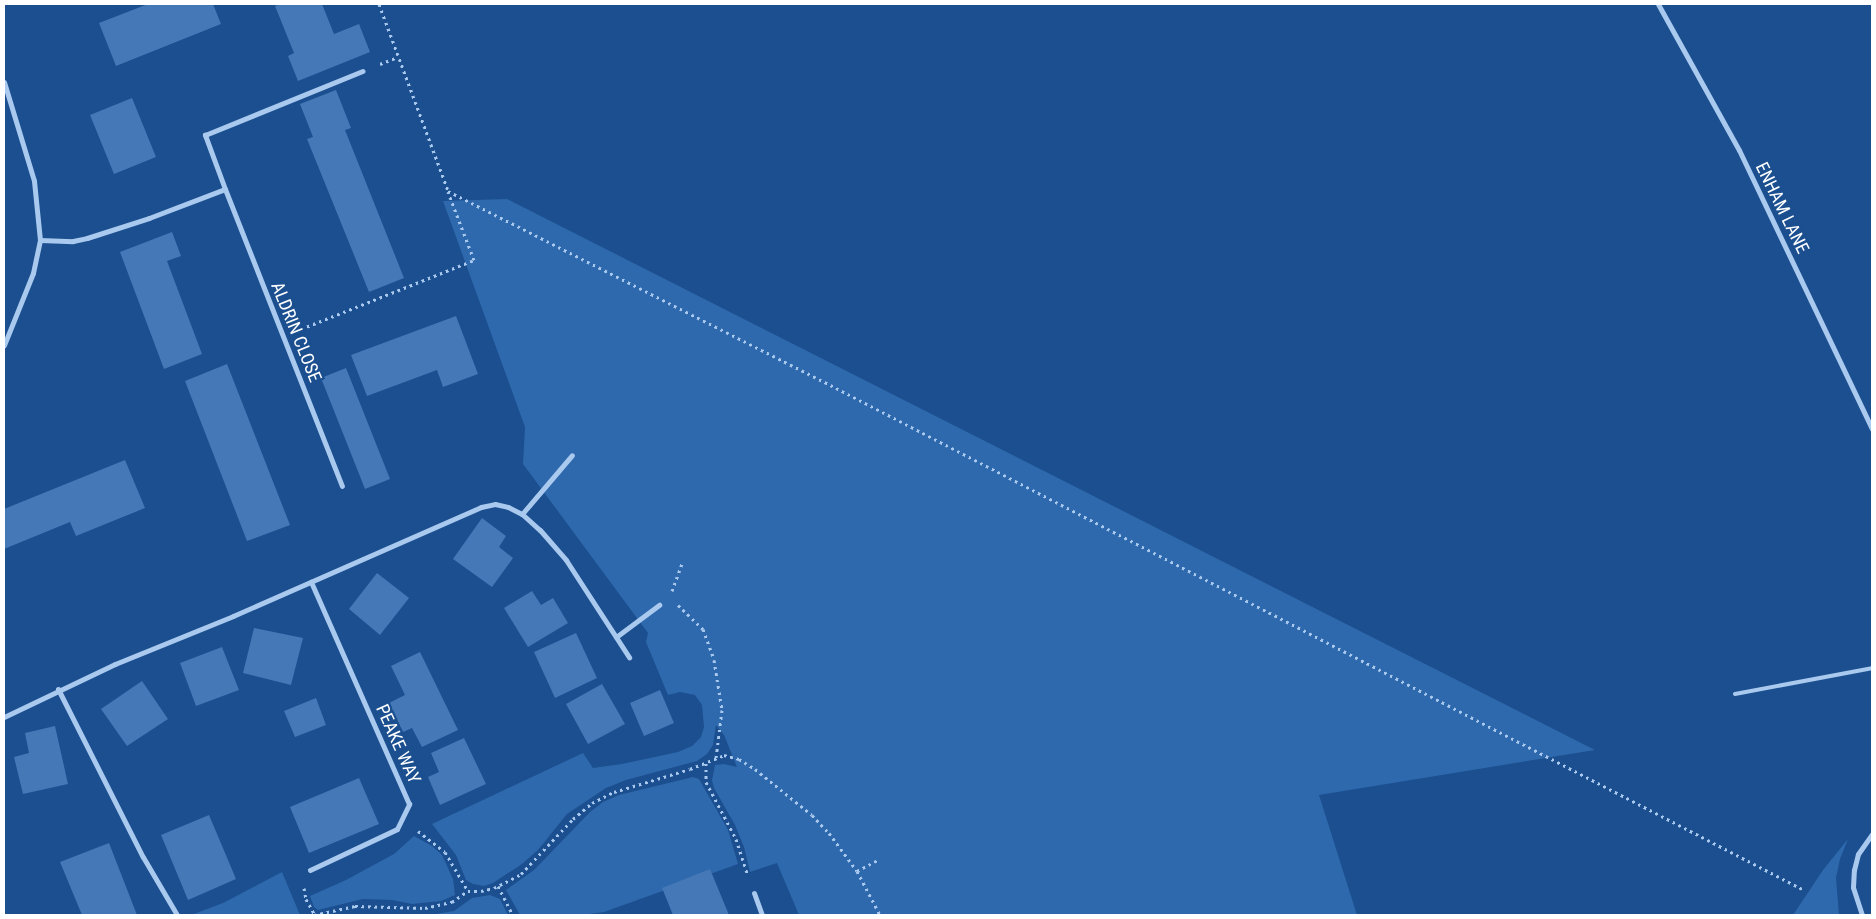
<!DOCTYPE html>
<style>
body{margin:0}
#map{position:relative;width:1876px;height:919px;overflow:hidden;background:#1b4f8f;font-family:"Roboto Condensed",sans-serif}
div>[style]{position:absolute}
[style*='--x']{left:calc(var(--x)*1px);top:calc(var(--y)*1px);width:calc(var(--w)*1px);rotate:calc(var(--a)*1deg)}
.green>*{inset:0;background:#2e69ad}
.building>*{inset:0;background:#4478b7}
.path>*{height:3px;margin-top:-1.5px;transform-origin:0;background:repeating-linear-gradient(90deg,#a9c9ee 0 2.5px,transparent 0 6.5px)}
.lane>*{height:4px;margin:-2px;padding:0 2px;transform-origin:2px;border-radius:2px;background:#a9c9ee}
.street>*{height:5px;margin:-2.5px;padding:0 2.5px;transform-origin:2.5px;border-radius:2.5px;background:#a9c9ee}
span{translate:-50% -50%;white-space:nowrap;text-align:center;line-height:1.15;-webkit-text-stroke:4.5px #1b4f8f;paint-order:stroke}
.street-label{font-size:18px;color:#fff}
.frame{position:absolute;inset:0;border:5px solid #fff;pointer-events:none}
</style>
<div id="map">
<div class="green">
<i style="clip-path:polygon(507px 199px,1595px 750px,1319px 795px,1357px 915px,799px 915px,777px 863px,750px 872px,744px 847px,735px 825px,714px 788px,712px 780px,715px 765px,724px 764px,737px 767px,724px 735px,716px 725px,713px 745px,707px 754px,697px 761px,626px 780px,606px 788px,567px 814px,538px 850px,522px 864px,493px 883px,484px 886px,473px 884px,466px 880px,456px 855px,432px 824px,583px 753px,593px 768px,622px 764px,678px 752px,692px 746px,701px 737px,704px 727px,702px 705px,695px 695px,680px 692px,668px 695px,646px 642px,648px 633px,523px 464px,525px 427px,443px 201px)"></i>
<i style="clip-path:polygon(693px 777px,699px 779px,728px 830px,738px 864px,604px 912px,582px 915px,520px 915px,506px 890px,534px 870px,590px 812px,603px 802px,619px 795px)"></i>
<i style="clip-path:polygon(414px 836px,432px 846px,442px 855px,453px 879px,455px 895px,441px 901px,412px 904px,392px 900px,363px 899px,318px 910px,314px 907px,310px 896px,346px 880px,394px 854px)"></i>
<i style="clip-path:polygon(1848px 839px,1840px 859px,1836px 878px,1839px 915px,1793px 915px,1823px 870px)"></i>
<i style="clip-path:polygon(282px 872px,300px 915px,194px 914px,223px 903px)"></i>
<i style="clip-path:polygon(490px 895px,500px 899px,508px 915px,430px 915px,454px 911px,472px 898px)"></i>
</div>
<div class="building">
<i style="clip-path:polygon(148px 4px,213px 4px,221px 24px,116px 66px,99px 23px)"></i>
<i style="clip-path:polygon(281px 4px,322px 4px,334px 34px,359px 24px,370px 52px,298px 81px,288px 56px,294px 53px,275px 6px)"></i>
<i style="clip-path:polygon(336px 90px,351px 128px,345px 130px,404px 278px,369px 292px,307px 139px,313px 137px,300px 104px)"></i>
<i style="clip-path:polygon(132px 98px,156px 157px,114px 174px,90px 115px)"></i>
<i style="clip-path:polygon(172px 232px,181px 256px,167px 261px,202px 354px,164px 369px,120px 252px)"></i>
<i style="clip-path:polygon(456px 316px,478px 374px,443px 387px,437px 370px,367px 396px,351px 355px)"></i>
<i style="clip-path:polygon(227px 364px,290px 525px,247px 541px,185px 381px)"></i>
<i style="clip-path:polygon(346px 368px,390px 479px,365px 489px,321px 378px)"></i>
<i style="clip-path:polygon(125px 460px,145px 508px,76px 536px,70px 522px,4px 549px,4px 509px)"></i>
<i style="clip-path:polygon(482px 518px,506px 536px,499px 547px,513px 558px,492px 587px,453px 559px)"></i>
<i style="clip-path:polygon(377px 573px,409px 598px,380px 635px,349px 609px)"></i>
<i style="clip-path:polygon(532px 591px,541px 605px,553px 598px,568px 623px,528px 647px,504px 608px)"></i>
<i style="clip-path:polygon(254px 628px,303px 638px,291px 685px,243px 673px)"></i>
<i style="clip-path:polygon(576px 633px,597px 678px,555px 698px,534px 652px)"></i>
<i style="clip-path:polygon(222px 647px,239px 690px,196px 706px,180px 663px)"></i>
<i style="clip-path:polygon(420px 652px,458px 730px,422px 747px,412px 728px,403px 732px,389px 703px,405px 695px,391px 666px)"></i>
<i style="clip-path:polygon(142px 681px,168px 719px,127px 746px,101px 709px)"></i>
<i style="clip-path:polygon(602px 684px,625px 724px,588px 744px,566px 704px)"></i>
<i style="clip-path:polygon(660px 690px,674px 723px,644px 736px,630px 703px)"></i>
<i style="clip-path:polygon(316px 698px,326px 725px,295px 737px,284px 711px)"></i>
<i style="clip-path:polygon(55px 726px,68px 784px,23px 794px,14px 757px,29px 753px,25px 733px)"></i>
<i style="clip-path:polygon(464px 738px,486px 784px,440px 805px,428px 777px,439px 772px,431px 753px)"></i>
<i style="clip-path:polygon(359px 778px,379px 824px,309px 853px,290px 807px)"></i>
<i style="clip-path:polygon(209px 815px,236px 879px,188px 900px,161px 835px)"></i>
<i style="clip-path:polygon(109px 843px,137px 915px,82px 915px,60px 862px)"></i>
<i style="clip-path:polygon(710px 869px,729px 915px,673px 915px,662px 888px)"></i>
</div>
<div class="path">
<i style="--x:379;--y:4;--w:199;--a:69.7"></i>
<i style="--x:448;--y:191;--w:435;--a:26.9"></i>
<i style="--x:836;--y:388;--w:1090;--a:27.41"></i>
<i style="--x:380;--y:64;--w:19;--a:-21"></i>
<i style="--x:301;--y:329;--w:186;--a:-21.7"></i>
<i style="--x:474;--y:260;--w:73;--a:-110.9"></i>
<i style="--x:672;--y:591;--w:30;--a:-70"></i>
<i style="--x:678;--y:605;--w:35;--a:44"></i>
<i style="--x:703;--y:629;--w:33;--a:70"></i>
<i style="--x:714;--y:660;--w:51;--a:80.9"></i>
<i style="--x:722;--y:710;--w:48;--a:97.1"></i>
<i style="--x:706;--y:763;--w:19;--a:90"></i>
<i style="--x:706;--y:782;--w:64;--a:62.2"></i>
<i style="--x:736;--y:839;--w:38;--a:72"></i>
<i style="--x:418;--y:831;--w:34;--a:38"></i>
<i style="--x:445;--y:852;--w:45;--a:59.5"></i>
<i style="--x:857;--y:871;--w:24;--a:-28"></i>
<i style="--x:498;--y:886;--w:33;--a:63"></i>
<i style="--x:304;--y:888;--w:11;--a:80"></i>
<i style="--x:306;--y:899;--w:18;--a:61"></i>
<i style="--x:314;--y:915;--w:42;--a:-12.4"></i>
<i style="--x:355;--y:906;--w:70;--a:1.6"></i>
<i style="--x:425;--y:908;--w:28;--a:-13"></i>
<i style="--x:452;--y:902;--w:19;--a:-35"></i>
<i style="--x:468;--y:891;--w:13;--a:0"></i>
<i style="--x:481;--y:891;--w:13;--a:-13"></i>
<i style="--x:494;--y:888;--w:30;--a:-27"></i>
<i style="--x:521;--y:874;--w:76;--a:-46.6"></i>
<i style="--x:573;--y:819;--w:25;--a:-40"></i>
<i style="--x:592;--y:803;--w:25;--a:-27"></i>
<i style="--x:614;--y:792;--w:79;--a:-16.8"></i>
<i style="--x:690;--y:769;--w:37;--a:-22"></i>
<i style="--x:724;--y:755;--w:16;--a:15"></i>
<i style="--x:739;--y:759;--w:19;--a:32"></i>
<i style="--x:755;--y:769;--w:73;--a:38.9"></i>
<i style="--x:812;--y:815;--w:25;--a:47"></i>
<i style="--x:829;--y:833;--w:47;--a:53.6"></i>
<i style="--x:857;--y:871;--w:50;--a:62.4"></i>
</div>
<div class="lane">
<i style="--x:1735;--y:694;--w:139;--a:-10.7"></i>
</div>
<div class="street">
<i style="--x:1658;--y:4;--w:167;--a:61"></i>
<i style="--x:1739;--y:150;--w:309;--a:64.5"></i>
<i style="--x:4;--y:82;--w:103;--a:73.1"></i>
<i style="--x:34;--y:181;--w:59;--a:84.2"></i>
<i style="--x:40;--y:240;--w:34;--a:102"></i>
<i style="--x:33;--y:273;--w:78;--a:111.9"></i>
<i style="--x:225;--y:189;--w:319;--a:68.5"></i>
<i style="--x:40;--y:240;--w:33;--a:2"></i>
<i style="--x:73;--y:241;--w:14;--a:-12"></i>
<i style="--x:87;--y:238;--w:65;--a:-17.9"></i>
<i style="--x:149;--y:218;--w:81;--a:-20.9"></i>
<i style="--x:225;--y:189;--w:58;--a:-110.3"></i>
<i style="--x:205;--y:135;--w:170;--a:-22.1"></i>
<i style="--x:522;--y:514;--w:77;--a:-49.7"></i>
<i style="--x:616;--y:637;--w:54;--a:-36.7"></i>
<i style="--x:58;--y:689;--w:188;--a:63.2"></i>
<i style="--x:143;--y:857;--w:67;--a:59.6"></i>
<i style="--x:4;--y:717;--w:123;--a:-25.5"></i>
<i style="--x:115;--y:664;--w:127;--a:-22.1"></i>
<i style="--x:233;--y:616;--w:271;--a:-23.7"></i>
<i style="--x:481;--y:507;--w:14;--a:-12"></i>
<i style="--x:495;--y:504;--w:13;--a:13"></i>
<i style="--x:508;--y:507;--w:16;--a:27"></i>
<i style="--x:522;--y:514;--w:24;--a:42"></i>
<i style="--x:540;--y:530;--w:40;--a:49"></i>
<i style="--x:566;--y:560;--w:116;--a:57"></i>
<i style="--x:310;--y:870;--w:96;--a:-25.2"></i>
<i style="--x:397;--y:829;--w:28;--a:-64"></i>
<i style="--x:409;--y:804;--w:243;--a:-113.8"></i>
<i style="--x:754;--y:893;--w:23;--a:70"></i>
<i style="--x:1862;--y:915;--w:29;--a:-108"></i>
<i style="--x:1853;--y:887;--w:17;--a:-87"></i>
<i style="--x:1854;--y:870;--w:16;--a:-76"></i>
<i style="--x:1858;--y:854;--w:24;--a:-55"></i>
</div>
<div class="street-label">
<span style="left:1782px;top:208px;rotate:64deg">ENHAM LANE</span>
<span style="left:296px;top:332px;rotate:68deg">ALDRIN CLOSE</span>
<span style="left:398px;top:744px;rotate:66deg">PEAKE WAY</span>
</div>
<div class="frame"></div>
</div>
